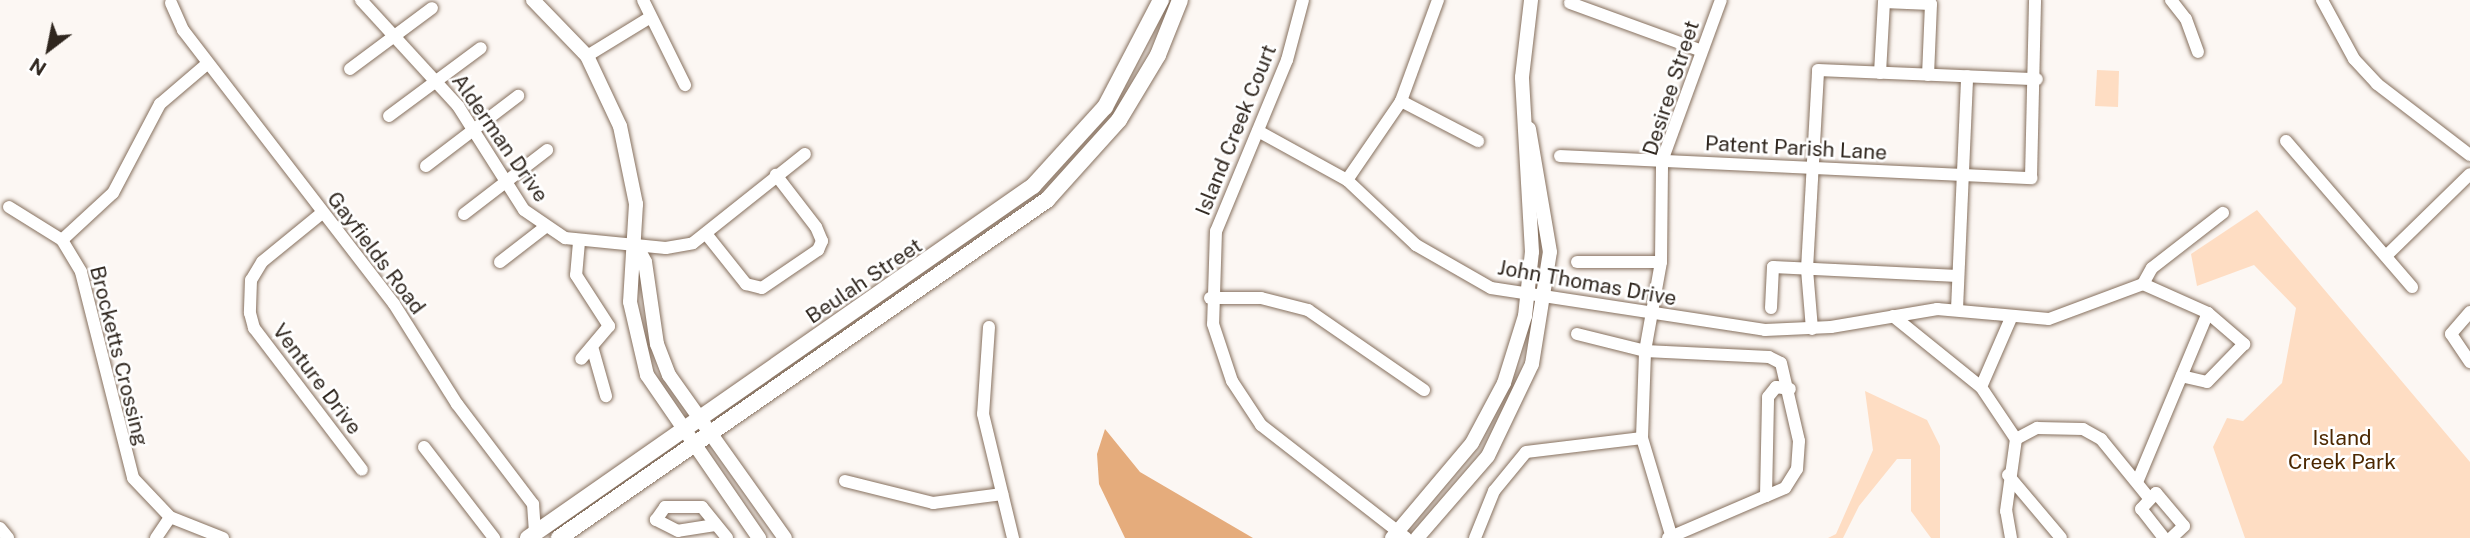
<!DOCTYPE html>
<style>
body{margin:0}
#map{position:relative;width:2470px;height:538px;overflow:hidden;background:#fcf7f3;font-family:"Public Sans",sans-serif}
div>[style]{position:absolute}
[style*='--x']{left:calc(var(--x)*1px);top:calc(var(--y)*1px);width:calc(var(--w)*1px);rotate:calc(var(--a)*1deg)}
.green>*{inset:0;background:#feddc3}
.water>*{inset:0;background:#e5ac7c}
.roads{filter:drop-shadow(0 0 2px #86705e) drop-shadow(0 0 2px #86705e)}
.minor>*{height:12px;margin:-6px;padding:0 6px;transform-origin:6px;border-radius:6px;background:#fff}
.tertiary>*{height:14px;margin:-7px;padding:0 7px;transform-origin:7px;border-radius:7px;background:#fff}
.secondary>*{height:16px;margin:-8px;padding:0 8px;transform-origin:8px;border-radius:8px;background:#fff}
span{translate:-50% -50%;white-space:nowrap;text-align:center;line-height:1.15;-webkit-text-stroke:5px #fff;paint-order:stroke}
.street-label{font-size:21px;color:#2f261e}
.park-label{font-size:21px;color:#4d2801}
.north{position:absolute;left:14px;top:14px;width:70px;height:70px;-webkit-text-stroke:5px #fff;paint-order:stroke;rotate:212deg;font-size:19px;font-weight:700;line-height:28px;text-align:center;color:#2f261e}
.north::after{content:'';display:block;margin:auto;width:24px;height:32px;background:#2f261e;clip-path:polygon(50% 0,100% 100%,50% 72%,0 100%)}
</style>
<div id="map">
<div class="green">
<i style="clip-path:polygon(2097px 70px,2119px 71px,2118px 107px,2095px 106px)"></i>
<i style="clip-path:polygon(2257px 210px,2470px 462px,2470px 538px,2245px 538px,2213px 447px,2227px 418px,2243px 421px,2282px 383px,2296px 308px,2254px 265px,2197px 286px,2191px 254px)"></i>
<i style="clip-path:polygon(1865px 391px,1927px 420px,1940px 446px,1940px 538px,1931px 538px,1911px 511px,1911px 459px,1897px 459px,1859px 506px,1843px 538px,1828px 538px,1836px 534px,1873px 450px)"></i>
</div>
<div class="water">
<i style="clip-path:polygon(1105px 429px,1140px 472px,1253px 538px,1125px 538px,1099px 484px,1097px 454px)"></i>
</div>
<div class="roads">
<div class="minor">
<i style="--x:361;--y:0;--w:144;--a:47.5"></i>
<i style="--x:458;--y:106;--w:123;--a:57.6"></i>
<i style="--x:524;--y:210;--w:50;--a:34.3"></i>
<i style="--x:565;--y:238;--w:101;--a:5.7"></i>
<i style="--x:666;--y:248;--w:27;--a:-10"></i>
<i style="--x:693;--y:243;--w:143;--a:-38.5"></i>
<i style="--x:643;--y:0;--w:95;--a:63.7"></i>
<i style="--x:1303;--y:0;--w:62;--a:104.9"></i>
<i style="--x:1287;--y:60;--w:185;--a:112.5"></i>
<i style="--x:1216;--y:231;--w:93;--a:91.8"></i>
<i style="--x:1213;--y:324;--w:60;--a:71.6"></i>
<i style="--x:1232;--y:381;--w:53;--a:56.6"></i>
<i style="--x:1261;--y:425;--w:184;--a:37.9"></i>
<i style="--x:2171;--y:0;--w:24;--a:52"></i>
<i style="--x:2186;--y:19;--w:35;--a:70"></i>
<i style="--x:2322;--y:0;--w:67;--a:61.5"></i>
<i style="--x:2354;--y:59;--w:34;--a:47"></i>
<i style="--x:2377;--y:84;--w:117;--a:37.4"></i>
<i style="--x:171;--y:3;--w:30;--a:66"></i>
<i style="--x:183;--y:30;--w:346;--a:52.4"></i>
<i style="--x:394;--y:304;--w:118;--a:57.8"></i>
<i style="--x:457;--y:404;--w:126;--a:52.8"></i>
<i style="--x:533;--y:504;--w:29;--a:86"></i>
<i style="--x:1570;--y:3;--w:140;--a:20"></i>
<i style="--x:587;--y:56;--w:73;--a:-31.5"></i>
<i style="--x:350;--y:69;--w:102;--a:-36.6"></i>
<i style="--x:1880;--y:73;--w:71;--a:-86.8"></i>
<i style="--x:1884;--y:2;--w:47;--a:2.4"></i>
<i style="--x:1931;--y:4;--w:71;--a:92.4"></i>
<i style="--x:1401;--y:101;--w:87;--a:27.5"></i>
<i style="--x:389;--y:116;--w:114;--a:-36.5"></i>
<i style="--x:1258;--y:131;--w:102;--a:28.8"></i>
<i style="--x:1347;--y:180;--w:95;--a:43.3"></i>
<i style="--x:1416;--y:245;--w:86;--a:29.8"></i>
<i style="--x:1491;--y:288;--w:277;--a:8.7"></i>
<i style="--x:1765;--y:330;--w:66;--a:-2.6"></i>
<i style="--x:1831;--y:327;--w:108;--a:-9.6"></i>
<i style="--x:1937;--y:309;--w:112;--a:5.1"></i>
<i style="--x:2049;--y:319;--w:100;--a:-20.4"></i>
<i style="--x:2143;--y:284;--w:18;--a:-61"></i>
<i style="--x:2152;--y:268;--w:90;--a:-37.8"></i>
<i style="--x:2286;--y:141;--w:193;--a:49.2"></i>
<i style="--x:1560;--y:156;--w:472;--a:2.7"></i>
<i style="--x:2031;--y:178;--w:178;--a:-88.7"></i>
<i style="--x:426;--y:166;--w:116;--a:-37.3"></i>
<i style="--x:1347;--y:180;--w:96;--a:-55.6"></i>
<i style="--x:1401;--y:101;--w:108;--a:-69.9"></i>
<i style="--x:9;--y:207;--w:62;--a:31.9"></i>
<i style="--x:62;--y:240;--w:37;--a:59"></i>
<i style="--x:81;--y:272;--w:212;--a:75.8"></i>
<i style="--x:133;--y:478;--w:54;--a:46.5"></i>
<i style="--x:170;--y:517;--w:57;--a:21.6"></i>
<i style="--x:322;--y:213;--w:77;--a:140.8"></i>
<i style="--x:262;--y:262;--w:21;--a:121"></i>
<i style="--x:251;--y:280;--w:33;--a:92"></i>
<i style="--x:250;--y:313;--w:16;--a:75"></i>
<i style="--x:254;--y:328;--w:178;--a:52.7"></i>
<i style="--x:464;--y:214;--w:105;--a:-37.6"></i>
<i style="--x:707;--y:235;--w:63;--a:51.5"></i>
<i style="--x:746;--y:284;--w:16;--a:14"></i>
<i style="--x:762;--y:288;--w:68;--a:-34.2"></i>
<i style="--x:818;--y:250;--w:10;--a:-66"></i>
<i style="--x:822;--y:241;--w:15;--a:-113"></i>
<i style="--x:816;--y:227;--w:66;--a:-127.6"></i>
<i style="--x:62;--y:240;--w:69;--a:-42.7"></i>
<i style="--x:113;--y:193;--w:101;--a:-62.2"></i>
<i style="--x:160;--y:104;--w:63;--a:-40.5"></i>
<i style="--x:579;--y:242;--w:33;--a:95"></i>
<i style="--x:576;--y:275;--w:61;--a:57.1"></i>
<i style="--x:609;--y:326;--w:43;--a:130.3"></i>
<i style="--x:2386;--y:256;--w:117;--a:-44.3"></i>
<i style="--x:500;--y:262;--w:56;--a:-37.7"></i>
<i style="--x:1577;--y:262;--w:84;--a:0"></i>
<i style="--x:2143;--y:284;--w:71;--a:24"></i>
<i style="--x:1210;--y:298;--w:51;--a:0"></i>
<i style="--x:1261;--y:298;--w:49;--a:14.3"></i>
<i style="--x:1308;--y:310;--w:141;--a:34.6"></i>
<i style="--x:1771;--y:308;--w:41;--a:-87.2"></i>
<i style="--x:1773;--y:267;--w:185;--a:2.8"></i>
<i style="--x:1957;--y:309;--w:233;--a:-87.5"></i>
<i style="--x:2470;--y:312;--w:29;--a:131"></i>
<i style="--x:2451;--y:334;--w:34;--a:56"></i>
<i style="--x:1893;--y:316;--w:113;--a:38.9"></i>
<i style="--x:2011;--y:318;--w:75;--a:113.5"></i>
<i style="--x:1981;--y:387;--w:63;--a:56.1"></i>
<i style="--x:989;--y:327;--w:87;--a:93.9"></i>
<i style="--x:983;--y:414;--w:128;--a:76.4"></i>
<i style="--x:1812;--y:329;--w:60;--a:-94.8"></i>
<i style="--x:1807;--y:269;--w:199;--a:-86.8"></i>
<i style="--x:1818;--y:70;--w:219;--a:2.4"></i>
<i style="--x:1577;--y:334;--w:70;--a:14"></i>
<i style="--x:1645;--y:351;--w:124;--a:2.8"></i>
<i style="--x:1769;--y:357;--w:13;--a:27"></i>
<i style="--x:1781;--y:363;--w:80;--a:77"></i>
<i style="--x:1799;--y:441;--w:28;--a:94"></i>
<i style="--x:1797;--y:469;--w:22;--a:122"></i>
<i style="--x:1785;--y:488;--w:21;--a:157"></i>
<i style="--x:593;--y:350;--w:48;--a:74.2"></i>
<i style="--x:2016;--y:439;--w:24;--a:-28"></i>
<i style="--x:2037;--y:428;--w:46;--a:1.2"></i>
<i style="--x:2083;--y:429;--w:21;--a:29"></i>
<i style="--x:2101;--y:439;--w:77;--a:50.8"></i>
<i style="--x:424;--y:447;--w:115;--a:52.4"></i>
<i style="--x:2008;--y:475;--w:82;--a:49.9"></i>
<i style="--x:2138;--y:480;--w:181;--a:-67.3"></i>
<i style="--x:2208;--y:313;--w:48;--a:40.7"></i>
<i style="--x:2244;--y:344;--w:53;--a:134.2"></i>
<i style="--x:2207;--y:382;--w:26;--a:-167"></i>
<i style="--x:845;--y:481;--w:91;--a:14"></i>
<i style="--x:933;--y:503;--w:70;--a:-7.4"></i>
<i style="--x:715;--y:525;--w:37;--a:171"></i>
<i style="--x:678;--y:531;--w:25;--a:-153"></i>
<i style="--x:656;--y:520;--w:16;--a:-55"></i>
<i style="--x:665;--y:507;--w:37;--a:0"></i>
<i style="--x:702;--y:507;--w:40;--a:51"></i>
<i style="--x:0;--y:528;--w:13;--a:51"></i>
<i style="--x:156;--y:538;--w:25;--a:-56"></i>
<i style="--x:1475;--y:538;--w:51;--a:-68"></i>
<i style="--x:1494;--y:491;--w:50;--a:-50.6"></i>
<i style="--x:1526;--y:452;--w:117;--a:-6.9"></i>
<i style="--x:1668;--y:538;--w:107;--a:-23.2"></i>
<i style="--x:1766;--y:496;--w:99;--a:-88.8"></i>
<i style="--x:1768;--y:397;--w:13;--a:-51"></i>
<i style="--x:1776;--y:387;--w:14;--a:8"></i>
<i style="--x:1672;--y:538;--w:104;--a:-106.7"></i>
<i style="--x:1642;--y:438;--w:87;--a:-88"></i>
<i style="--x:1645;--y:351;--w:90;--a:-79.8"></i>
<i style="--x:1661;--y:262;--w:101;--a:-89.4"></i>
<i style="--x:1662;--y:161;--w:171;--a:-69.9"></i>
<i style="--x:2011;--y:538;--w:27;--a:-100"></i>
<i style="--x:2006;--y:511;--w:73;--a:-82.1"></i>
<i style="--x:2164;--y:538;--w:37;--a:-128"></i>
<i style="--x:2141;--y:509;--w:22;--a:-47"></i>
<i style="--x:2156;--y:493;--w:43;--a:49.7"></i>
<i style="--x:2184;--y:526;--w:18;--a:137"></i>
</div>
<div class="tertiary">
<i style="--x:533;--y:0;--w:78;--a:46"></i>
<i style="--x:587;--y:56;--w:77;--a:64.8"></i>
<i style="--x:620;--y:126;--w:80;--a:78.4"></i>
<i style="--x:636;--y:204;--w:98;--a:93.5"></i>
<i style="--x:630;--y:302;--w:75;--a:76.9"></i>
<i style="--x:647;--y:375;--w:198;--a:55.5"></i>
<i style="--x:636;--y:245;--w:19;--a:62"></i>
<i style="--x:645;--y:262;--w:83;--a:81.7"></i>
<i style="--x:657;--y:344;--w:33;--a:69"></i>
<i style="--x:669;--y:375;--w:200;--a:54.6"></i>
<i style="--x:1392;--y:538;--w:124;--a:-49.9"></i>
<i style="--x:1472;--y:443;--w:68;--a:-61.9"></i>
<i style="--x:1504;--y:383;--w:70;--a:-72.6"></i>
<i style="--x:1525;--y:316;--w:64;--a:-83.8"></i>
<i style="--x:1532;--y:252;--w:175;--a:-93.3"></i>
<i style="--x:1522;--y:77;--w:78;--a:-83.3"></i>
<i style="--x:1417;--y:538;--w:108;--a:-49.1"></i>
<i style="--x:1488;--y:456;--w:102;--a:-64.4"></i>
<i style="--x:1532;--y:364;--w:113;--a:-80.9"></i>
<i style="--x:1550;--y:252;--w:125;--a:-99.7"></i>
</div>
<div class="secondary">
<i style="--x:528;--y:538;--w:616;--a:-34.88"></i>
<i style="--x:1033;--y:186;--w:107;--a:-47.7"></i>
<i style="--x:1105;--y:107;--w:121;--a:-62.4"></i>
<i style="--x:559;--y:538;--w:594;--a:-34.71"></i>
<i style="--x:1047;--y:200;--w:108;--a:-48"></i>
<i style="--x:1119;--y:120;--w:76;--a:-59"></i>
<i style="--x:1158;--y:55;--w:59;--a:-68.2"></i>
</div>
</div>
<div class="street-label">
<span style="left:1671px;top:88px;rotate:-72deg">Desiree Street</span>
<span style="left:1236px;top:130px;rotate:-68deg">Island Creek Court</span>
<span style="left:500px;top:138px;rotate:55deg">Alderman Drive</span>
<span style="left:1796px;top:148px;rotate:3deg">Patent Parish Lane</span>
<span style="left:376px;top:253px;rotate:53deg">Gayfields Road</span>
<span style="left:864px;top:281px;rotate:-34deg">Beulah Street</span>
<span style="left:1587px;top:283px;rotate:10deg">John Thomas Drive</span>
<span style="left:119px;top:356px;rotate:76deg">Brocketts Crossing</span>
<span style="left:317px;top:379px;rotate:53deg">Venture Drive</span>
</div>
<div class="park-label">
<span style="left:2342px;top:450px">Island<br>Creek Park</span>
</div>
<div class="north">N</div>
</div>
